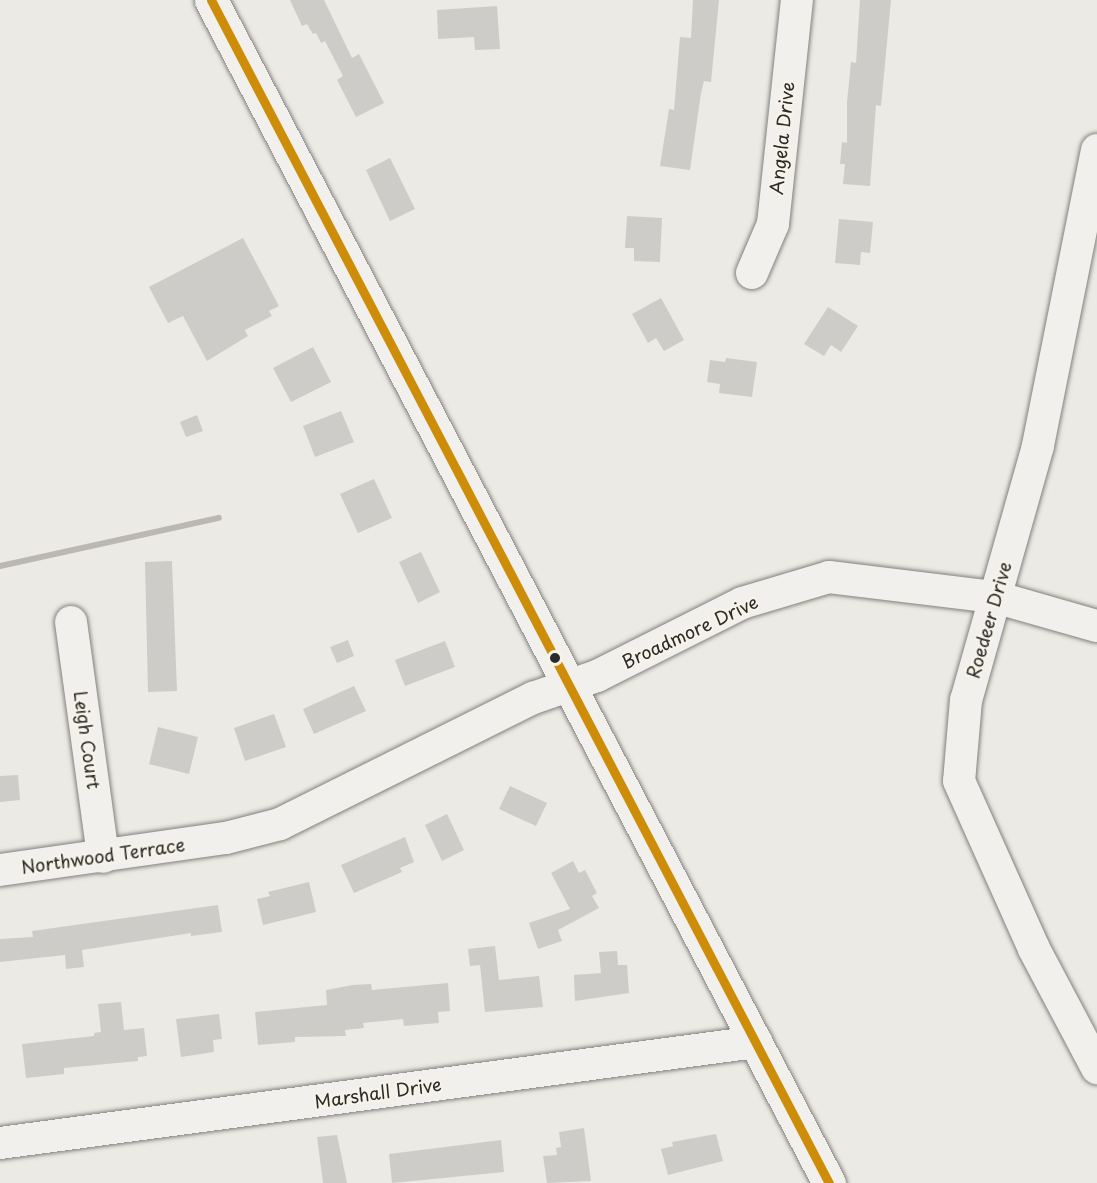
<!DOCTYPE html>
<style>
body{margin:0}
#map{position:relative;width:1097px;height:1183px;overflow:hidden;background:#eceae4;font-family:"Playpen Sans",sans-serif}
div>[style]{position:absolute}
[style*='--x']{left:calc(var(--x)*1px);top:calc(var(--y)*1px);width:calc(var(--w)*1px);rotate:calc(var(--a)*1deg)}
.stream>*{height:6px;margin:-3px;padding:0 3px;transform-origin:3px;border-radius:3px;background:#bab8b0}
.building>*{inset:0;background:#ceccc8}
.roads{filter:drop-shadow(0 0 2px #82817e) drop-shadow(0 0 2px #82817e)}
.minor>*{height:32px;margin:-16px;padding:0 16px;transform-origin:16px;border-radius:16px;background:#f1f0ec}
.major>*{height:33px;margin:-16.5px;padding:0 16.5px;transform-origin:16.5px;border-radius:16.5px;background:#f1f0ec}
.bus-1>*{height:9px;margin:-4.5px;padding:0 4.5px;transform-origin:4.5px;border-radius:4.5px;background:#ce8d09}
.dots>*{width:16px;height:16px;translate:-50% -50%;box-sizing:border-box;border:3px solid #f7f3e8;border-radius:50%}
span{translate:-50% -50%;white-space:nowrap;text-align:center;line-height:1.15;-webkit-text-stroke:4.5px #f7f3e8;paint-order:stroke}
.street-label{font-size:18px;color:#2b2b2b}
</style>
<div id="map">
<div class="stream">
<i style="--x:0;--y:566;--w:224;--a:-12.4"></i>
</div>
<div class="building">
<i style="clip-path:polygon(290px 0,324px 0,352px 58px,359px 54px,384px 103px,356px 117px,337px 80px,343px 76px,325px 41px,321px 43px,316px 33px,313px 34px,307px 24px,302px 26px)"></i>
<i style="clip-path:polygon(693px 0,719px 0,711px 82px,704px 81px,701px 93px,690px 170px,660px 166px,669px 109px,674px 110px,680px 37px,691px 38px)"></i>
<i style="clip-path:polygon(860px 0,891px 0,881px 106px,876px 105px,870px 186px,843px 184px,845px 164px,840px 164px,842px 142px,847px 143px,847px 102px,851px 62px,856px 63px)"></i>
<i style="clip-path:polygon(497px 6px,500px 49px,475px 50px,474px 37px,438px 39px,437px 10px)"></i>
<i style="clip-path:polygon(390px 158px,415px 209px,390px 221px,366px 170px)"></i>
<i style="clip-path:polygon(627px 216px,662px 218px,660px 262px,634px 261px,634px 248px,625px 248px)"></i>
<i style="clip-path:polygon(839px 219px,873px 222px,870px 253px,861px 252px,860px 265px,835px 263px)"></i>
<i style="clip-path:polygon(243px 238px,279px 306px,269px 311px,272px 316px,245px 330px,248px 336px,207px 361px,183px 316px,168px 323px,149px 287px)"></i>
<i style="clip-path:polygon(661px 298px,684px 340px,664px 351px,656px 338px,648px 343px,632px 314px)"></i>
<i style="clip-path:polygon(828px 307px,858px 326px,841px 352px,831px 345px,824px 356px,804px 344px)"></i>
<i style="clip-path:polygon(313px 347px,331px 382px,291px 402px,273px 368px)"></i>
<i style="clip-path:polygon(726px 358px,757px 362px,752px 397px,719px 393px,720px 384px,707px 382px,710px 360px,725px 362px)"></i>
<i style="clip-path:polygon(341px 411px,354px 442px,315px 457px,303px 426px)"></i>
<i style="clip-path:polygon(197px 415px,203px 431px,186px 437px,180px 422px)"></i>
<i style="clip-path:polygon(374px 479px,392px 518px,358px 533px,340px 494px)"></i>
<i style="clip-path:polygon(421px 552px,440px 592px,418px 603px,399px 562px)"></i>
<i style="clip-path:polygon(172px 561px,177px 691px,148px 692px,145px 562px)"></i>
<i style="clip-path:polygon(348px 640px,354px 656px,337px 663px,330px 647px)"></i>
<i style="clip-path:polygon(445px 641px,455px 667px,405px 686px,395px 660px)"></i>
<i style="clip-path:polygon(354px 686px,366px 711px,314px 734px,303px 709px)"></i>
<i style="clip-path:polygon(274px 714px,286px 747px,245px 761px,234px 728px)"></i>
<i style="clip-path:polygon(158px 727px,198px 737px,189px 774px,149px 764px)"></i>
<i style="clip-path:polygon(18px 775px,20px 800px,0 802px,0 776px)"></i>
<i style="clip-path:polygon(510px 786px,547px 803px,536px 826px,499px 809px)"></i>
<i style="clip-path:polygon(447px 814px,464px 850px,442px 861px,425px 825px)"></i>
<i style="clip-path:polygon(405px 837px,414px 862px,400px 868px,402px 872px,354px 893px,341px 865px)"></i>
<i style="clip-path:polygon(573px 861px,579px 873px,585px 870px,597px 893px,592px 896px,599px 908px,558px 930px,562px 941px,538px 949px,529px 923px,570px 909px,551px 873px)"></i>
<i style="clip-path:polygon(309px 882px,316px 912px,263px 925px,257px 899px,270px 896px,268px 892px)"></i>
<i style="clip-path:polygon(218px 905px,222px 932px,191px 936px,191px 933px,82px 950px,84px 967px,66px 969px,65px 955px,0 962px,0 939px,33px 937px,32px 931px)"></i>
<i style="clip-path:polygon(495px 946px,499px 980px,539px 976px,543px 1007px,485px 1012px,480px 965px,470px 966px,468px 949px)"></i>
<i style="clip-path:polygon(617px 951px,618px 965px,627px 965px,629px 993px,575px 1001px,574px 975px,601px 973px,599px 952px)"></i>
<i style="clip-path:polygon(448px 983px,450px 1011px,438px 1012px,439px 1023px,404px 1026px,403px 1019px,363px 1023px,364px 1028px,345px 1030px,346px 1036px,295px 1037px,295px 1042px,258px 1045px,255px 1012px,327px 1005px,326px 990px,353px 985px,371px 984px,372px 990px)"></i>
<i style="clip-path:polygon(121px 1002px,124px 1030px,144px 1028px,147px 1056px,138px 1057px,138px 1061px,64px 1068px,64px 1074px,26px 1078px,22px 1044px,94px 1036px,94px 1033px,101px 1032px,98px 1004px)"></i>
<i style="clip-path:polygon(219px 1014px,222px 1039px,213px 1040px,214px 1052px,181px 1057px,176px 1019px)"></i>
<i style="clip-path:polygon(584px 1128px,591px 1181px,547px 1183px,543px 1156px,557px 1155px,556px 1148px,561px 1147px,559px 1132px)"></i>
<i style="clip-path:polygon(716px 1134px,723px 1161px,668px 1175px,661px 1149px,673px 1146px,672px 1142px)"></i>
<i style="clip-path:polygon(337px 1135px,347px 1183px,323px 1183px,317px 1137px)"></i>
<i style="clip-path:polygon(501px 1140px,504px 1172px,392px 1183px,389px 1154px)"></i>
</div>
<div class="roads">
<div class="minor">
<i style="--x:1097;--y:150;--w:302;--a:101.3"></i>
<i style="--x:1038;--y:446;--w:264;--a:105.8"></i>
<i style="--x:966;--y:700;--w:81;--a:94.9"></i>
<i style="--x:959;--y:781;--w:184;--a:65.9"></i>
<i style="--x:1034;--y:949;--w:135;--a:62.1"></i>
<i style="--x:752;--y:273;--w:53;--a:-66.8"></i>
<i style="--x:773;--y:224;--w:225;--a:-83.9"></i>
<i style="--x:71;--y:622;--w:237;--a:82.2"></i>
<i style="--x:0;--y:870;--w:228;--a:-8.1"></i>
<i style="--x:226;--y:838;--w:56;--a:-14.5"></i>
<i style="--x:280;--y:824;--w:283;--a:-26.5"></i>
<i style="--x:533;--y:698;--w:68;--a:-19"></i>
<i style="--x:597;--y:676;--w:162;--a:-26.7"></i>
<i style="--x:742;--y:603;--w:91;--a:-16.6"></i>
<i style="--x:829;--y:577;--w:167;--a:6.9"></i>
<i style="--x:995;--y:597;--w:106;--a:15.9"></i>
<i style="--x:0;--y:1143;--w:763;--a:-7.61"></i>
</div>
<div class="major">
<i style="--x:211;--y:0;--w:1335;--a:62.42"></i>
</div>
</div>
<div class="bus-1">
<i style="--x:211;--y:0;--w:1335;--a:62.42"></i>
</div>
<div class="dots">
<i style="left:555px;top:658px;background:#2b2b2b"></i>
</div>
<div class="street-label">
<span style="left:782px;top:138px;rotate:-84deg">Angela Drive</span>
<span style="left:989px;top:620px;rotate:-74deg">Roedeer Drive</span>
<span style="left:690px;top:632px;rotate:-25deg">Broadmore Drive</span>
<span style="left:87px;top:740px;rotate:82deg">Leigh Court</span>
<span style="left:103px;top:856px;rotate:-8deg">Northwood Terrace</span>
<span style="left:378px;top:1093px;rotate:-8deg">Marshall Drive</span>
</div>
</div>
